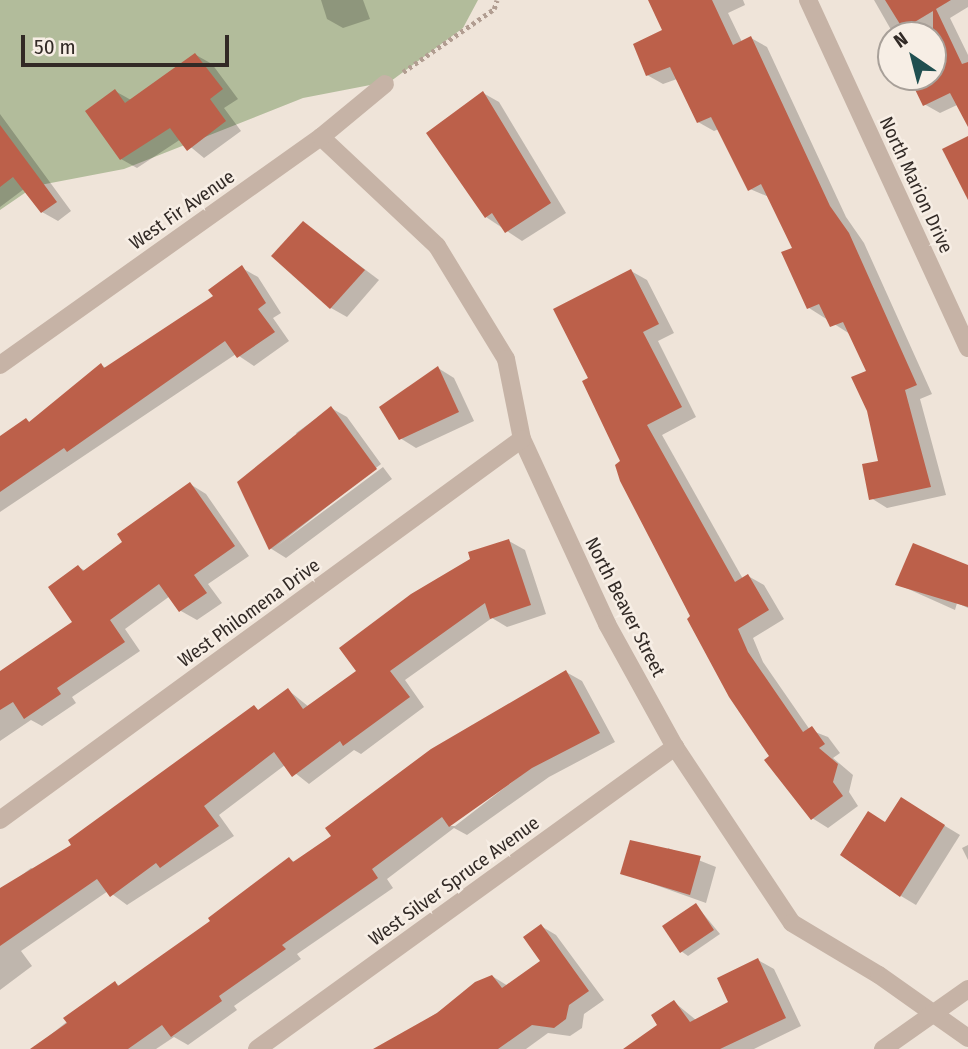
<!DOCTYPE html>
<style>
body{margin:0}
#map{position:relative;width:968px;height:1049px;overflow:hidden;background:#efe4d9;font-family:"Fira Sans Condensed",sans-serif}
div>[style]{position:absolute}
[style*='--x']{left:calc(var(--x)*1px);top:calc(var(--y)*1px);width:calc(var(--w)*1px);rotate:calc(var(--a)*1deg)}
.green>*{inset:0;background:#b2bc9b}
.shadow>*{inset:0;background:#0003}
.building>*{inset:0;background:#bc604a}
.path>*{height:4.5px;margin-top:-2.25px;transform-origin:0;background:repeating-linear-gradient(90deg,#b19d91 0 3.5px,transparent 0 7px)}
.minor>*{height:18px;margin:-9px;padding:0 9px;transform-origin:9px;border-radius:9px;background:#c6b3a6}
span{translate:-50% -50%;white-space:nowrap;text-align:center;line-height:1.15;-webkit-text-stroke:5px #f7eee5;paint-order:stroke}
.street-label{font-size:19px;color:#322a26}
.north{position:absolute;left:877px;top:21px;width:70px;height:70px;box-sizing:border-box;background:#f7eee5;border:2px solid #a8a099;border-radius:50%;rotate:325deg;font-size:19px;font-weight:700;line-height:28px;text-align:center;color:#322a26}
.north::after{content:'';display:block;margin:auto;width:24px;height:32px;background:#204f50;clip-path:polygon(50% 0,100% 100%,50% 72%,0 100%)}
.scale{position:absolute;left:21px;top:35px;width:208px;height:32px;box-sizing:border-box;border:4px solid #322a26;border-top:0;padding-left:9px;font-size:21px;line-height:24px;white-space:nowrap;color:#322a26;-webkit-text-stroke:5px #f7eee5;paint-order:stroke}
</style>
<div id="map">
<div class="green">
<i style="clip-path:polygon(0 0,478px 0,463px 28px,391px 81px,303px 98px,124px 169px,35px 186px,0 210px)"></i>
</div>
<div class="shadow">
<i style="clip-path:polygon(321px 0,363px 0,370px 19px,343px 28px,327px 19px)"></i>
<i style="clip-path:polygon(650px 0,743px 0,745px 5px,728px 13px,742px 42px,751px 38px,767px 47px,846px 217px,864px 243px,932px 394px,920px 399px,946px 495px,887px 508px,871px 498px,880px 462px,868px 372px,850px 334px,809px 308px,794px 249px,769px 197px,750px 189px,719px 129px,714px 131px,698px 122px,677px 79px,663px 84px,647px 75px,664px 31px)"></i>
<i style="clip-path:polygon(874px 0,968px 0,968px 7px,950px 18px,968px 55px,968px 123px,957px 105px,940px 113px,924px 104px,911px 77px,933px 77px,933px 35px,894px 35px)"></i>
<i style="clip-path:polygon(196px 55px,212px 64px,238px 99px,224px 108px,241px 131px,204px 158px,181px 139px,137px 168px,121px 159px,115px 91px,131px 100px)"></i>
<i style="clip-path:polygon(483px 93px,499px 102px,566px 213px,522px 241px,486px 217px)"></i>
<i style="clip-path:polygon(0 114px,71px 211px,58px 221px,42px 212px,24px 189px,0 207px)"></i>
<i style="clip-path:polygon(303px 223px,379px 280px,347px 317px,331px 308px)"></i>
<i style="clip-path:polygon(242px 268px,258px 277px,281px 313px,273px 318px,289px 341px,254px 366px,236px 354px,0 512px,0 438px,26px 420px,31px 423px,101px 365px,106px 368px,215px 297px)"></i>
<i style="clip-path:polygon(631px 271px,647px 280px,674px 333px,658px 341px,696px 417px,662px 435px,743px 579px,748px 576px,764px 585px,784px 619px,753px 638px,763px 662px,810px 730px,828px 737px,840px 753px,833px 758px,853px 775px,849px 792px,858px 806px,828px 828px,812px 818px,772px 757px,693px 617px,622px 462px,590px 379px)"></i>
<i style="clip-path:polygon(438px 368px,454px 378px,474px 421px,416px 448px,400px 438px)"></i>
<i style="clip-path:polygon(331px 408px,347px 417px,381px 464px,277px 546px,383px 467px,392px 479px,286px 558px,270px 548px,299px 438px,296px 433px)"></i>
<i style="clip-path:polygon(190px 484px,206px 494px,249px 556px,208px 584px,222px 603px,197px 620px,181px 611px,170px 596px,125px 629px,140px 651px,72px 697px,76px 703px,42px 726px,31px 720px,0 741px,0 673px,74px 622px,78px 567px,86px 571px,125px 542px)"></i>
<i style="clip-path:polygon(509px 541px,525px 550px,546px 614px,507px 627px,492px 618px,405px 680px,424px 707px,361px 754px,354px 750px,309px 784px,285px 765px,219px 815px,234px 836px,127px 905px,108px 891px,21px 951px,32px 966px,0 990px,0 892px,31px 868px,37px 871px,255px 708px,260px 711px,288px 690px,309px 707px,358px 671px)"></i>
<i style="clip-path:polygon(968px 567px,968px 608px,957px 603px,955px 610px,897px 584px)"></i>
<i style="clip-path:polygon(evenodd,566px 672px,582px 681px,615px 742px,549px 777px,467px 835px,454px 828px,387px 879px,393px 888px,297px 954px,301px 959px,234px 1006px,237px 1010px,188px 1045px,174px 1037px,156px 1049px,33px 1049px,115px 983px,120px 986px,212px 922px,290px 859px,296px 863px,566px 672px,538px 762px,455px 826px,449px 826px,538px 762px)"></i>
<i style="clip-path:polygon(917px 809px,960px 835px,916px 905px,901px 896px,885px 823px)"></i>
<i style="clip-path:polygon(968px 845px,968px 860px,962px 848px)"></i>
<i style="clip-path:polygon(668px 848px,716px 867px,706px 903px,622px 873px,667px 854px)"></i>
<i style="clip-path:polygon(696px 905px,720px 934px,688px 956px,681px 951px)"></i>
<i style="clip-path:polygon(541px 926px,556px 935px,604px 1000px,584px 1014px,582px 1028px,570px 1036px,548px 1033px,526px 1049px,383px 1049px,492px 976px,508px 986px,542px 961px)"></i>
<i style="clip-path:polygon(758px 960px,774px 969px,801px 1026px,754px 1049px,626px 1049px,660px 1025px,674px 1002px,696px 1020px,730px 1003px)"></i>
</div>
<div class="building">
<i style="clip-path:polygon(648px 0,712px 0,733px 45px,751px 36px,830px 206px,849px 233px,917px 385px,905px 390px,931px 487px,869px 500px,862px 464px,878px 461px,867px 411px,851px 377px,866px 371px,843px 322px,830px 327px,819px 304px,807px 309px,781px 252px,792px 248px,761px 184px,748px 191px,711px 117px,697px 123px,670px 67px,646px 76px,633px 44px,662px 30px)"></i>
<i style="clip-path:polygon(885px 0,951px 0,936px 9px,962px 64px,968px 62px,968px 127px,950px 93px,923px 106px,909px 77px,933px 77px,933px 11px,903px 29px)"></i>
<i style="clip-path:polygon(195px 53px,223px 89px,210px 99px,226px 121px,187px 151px,170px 128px,120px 160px,85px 111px,115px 89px,125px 103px)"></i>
<i style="clip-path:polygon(483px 91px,551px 203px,505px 233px,492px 213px,485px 218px,426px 133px)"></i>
<i style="clip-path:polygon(0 125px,57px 202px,41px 213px,13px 177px,0 187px)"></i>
<i style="clip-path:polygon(968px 136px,968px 200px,942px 149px)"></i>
<i style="clip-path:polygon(303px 221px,365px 270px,330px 309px,271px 256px)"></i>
<i style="clip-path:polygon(242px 265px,266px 303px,258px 309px,275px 332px,237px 358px,225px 341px,67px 452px,64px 448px,0 492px,0 436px,26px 418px,29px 422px,101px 363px,104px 368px,213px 296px,208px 290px)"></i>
<i style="clip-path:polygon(631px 269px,659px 324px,643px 332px,682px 407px,647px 425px,735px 582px,748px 574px,769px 610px,738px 629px,748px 652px,803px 732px,812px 726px,825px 744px,819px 748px,838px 764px,833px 782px,843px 796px,811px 820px,764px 760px,769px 756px,729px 697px,687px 619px,690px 616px,620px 481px,615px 465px,620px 461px,582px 381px,588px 378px,553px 309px)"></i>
<i style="clip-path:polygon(438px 366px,459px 412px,399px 440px,379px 407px)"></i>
<i style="clip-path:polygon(331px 406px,377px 469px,269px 550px,237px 482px)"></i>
<i style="clip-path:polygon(190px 482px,235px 546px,194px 575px,207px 593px,179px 612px,159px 584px,110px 620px,125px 642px,57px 688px,61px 694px,24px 719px,13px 702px,0 710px,0 671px,72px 622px,48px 587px,78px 565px,83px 571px,122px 542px,117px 534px)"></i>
<i style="clip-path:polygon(509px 539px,531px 605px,490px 619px,485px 603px,390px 671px,410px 697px,343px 746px,340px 741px,292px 777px,274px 752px,204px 806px,219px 826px,160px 868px,156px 863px,110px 897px,97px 879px,0 946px,0 888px,71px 845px,68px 840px,254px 705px,258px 710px,288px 688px,303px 709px,356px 671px,339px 648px,411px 594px,470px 559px,468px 552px)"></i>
<i style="clip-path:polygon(913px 543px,968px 565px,968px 607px,895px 585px)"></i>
<i style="clip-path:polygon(566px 670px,600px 733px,532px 768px,449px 827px,442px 817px,372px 869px,378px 878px,282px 945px,286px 949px,219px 996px,222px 1001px,171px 1037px,162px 1025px,128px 1049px,30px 1049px,67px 1023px,63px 1018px,115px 981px,118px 986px,210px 921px,208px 918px,289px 857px,293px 862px,331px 836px,325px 828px,431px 749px)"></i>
<i style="clip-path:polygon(901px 797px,945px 825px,900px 897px,840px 855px,868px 811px,885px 822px)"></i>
<i style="clip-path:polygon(630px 840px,701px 856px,690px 895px,620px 874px)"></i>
<i style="clip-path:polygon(696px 903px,714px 930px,680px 953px,662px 926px)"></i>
<i style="clip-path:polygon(541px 924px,589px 991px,569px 1005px,566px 1019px,554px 1028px,532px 1025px,498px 1049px,373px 1049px,437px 1013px,475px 982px,492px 975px,502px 988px,540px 961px,523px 937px)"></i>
<i style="clip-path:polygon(758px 958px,786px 1018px,720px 1049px,623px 1049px,657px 1025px,651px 1015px,674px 1000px,690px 1022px,728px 1002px,717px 978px)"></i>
</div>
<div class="path">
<i style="--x:403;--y:72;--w:111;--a:-34.7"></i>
<i style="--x:494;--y:9;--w:9;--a:-72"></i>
</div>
<div class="minor">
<i style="--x:808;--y:0;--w:383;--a:65.3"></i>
<i style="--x:321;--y:137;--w:159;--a:43.2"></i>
<i style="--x:437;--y:246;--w:132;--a:58.6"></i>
<i style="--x:506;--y:359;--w:82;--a:78.7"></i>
<i style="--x:522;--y:439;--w:204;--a:65.3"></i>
<i style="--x:607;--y:624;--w:141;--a:61.1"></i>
<i style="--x:675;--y:747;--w:211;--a:56.4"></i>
<i style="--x:792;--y:923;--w:101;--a:30.9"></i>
<i style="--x:879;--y:975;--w:109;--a:35.3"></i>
<i style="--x:0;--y:365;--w:394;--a:-35.4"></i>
<i style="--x:321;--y:137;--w:83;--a:-39.6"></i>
<i style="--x:0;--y:820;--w:646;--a:-36.13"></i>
<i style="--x:257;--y:1049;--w:516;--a:-35.85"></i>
<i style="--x:883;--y:1049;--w:104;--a:-35.2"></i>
</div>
<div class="street-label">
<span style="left:916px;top:185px;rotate:65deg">North Marion Drive</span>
<span style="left:182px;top:210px;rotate:-35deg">West Fir Avenue</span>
<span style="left:625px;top:607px;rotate:63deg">North Beaver Street</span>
<span style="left:249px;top:613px;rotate:-36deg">West Philomena Drive</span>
<span style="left:454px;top:881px;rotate:-36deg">West Silver Spruce Avenue</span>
</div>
<div class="north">N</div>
<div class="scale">50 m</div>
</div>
